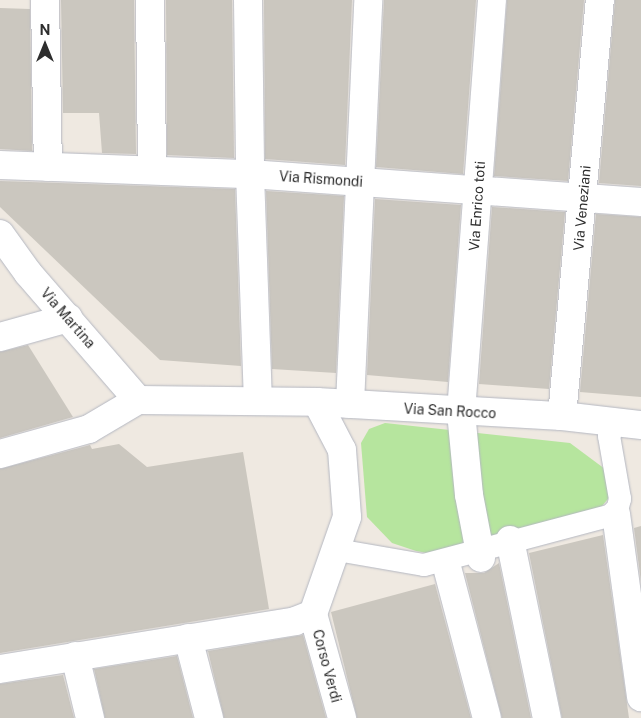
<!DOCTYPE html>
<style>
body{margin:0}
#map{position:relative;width:641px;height:718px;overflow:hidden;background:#efe9e1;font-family:"Public Sans",sans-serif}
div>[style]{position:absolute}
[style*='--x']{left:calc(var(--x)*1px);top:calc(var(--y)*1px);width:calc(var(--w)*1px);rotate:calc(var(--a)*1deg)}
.green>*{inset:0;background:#b6e59e}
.building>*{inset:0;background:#cbc7bf}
.roads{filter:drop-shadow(0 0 1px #b4b7c1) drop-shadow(0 0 1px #b4b7c1)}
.service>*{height:22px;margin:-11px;padding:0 11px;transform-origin:11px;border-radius:11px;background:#fff}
.pedestrian>*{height:28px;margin:-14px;padding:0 14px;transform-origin:14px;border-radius:14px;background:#fff}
.minor>*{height:28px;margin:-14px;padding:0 14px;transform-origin:14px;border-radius:14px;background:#fff}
.tertiary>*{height:28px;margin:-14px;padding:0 14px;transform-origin:14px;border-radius:14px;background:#fff}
span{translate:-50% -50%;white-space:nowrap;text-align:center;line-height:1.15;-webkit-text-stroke:4px #fff;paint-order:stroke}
.street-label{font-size:14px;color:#2e2e2e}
.north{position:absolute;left:20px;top:20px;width:50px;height:50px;-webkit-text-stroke:4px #fff;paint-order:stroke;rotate:0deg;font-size:14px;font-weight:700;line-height:20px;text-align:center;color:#2e2e2e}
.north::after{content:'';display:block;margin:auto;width:18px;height:22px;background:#2e2e2e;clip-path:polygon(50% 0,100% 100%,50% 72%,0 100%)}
</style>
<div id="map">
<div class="green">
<i style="clip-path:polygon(385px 423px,570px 443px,609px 472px,612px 494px,598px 511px,433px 554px,416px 551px,392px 543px,367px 517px,361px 443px,369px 429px)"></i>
</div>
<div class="building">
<i style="clip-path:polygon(61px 0,134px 0,136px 154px,102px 153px,99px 113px,63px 113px)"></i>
<i style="clip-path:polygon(166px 0,232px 0,234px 158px,167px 155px)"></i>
<i style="clip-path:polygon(264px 0,352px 0,345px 165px,265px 159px)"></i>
<i style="clip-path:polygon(384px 0,476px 0,463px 174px,376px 167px)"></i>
<i style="clip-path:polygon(507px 0,584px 0,568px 181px,494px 176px)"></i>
<i style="clip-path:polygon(615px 0,641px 0,641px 186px,599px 183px)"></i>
<i style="clip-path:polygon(0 8px,30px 9px,32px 151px,0 149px)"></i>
<i style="clip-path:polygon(0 181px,235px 189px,241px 366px,160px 360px,0 207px)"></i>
<i style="clip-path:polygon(266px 191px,344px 196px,336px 373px,272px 369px)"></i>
<i style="clip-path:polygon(375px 199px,461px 205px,448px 382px,367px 375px)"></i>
<i style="clip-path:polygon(492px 207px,565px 212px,549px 389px,479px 384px)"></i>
<i style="clip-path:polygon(596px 214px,641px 217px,641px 397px,580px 392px)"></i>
<i style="clip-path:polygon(28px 345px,73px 417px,0 438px,0 352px)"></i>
<i style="clip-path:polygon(119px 444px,147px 467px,243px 452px,269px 609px,0 653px,0 469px,90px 445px,92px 449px)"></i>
<i style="clip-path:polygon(641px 526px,641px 582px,634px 528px)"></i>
<i style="clip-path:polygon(603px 535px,629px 718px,562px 718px,529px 553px)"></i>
<i style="clip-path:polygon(499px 563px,531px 718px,502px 718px,465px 573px,484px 573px)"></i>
<i style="clip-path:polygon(435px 584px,471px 718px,357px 718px,331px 612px)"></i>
<i style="clip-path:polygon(303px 635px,326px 718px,224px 718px,208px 651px)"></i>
<i style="clip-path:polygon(177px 656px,193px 718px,105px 718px,94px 669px)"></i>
<i style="clip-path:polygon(63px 675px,74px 718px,0 718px,0 684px)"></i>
</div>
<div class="roads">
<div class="service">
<i style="--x:337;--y:550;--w:88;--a:9.8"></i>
<i style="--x:424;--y:565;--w:199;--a:-14.9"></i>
<i style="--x:616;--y:514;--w:16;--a:-75"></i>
<i style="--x:620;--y:499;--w:64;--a:-99.9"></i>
<i style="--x:609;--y:436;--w:14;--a:-65"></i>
</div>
<div class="pedestrian">
<i style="--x:250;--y:174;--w:227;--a:88"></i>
<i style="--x:350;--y:404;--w:404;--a:-87.4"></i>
<i style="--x:461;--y:412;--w:83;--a:84.5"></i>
<i style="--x:469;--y:495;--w:64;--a:79.2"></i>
<i style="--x:447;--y:567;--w:156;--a:75.2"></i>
</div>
<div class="minor">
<i style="--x:45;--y:0;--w:167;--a:89"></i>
<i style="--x:150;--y:0;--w:170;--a:89.3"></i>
<i style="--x:248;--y:0;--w:174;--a:89.3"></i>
<i style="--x:0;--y:165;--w:250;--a:2.1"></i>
<i style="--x:250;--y:174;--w:392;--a:4.1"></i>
<i style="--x:0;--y:337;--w:71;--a:-15.6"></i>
<i style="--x:317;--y:402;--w:245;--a:3.3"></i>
<i style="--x:562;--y:416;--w:80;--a:6.5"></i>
<i style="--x:461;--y:412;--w:413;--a:-85.7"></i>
<i style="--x:562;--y:416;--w:418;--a:-84.8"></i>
<i style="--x:0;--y:454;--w:92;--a:-15.7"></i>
<i style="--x:89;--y:429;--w:57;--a:-30.6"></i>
<i style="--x:616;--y:514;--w:185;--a:82.2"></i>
<i style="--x:510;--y:540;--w:182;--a:78.3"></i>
<i style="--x:188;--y:638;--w:83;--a:75.3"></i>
<i style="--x:75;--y:656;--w:64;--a:76.4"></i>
<i style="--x:0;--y:669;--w:299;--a:-9.2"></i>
<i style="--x:295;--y:621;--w:19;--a:-21"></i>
</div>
<div class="tertiary">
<i style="--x:0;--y:234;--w:48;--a:54.3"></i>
<i style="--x:28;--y:273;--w:168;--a:49.1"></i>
<i style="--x:138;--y:400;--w:179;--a:0.6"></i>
<i style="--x:317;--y:402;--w:54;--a:62.5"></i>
<i style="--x:342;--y:450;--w:67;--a:85.7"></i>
<i style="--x:347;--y:517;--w:103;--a:109.3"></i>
<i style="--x:313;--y:614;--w:108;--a:74.4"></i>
</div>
</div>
<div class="street-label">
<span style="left:321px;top:179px;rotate:4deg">Via Rismondi</span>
<span style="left:477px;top:206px;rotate:-86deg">Via Enrico toti</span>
<span style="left:582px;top:208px;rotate:-85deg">Via Veneziani</span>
<span style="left:68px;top:318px;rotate:49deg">Via Martina</span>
<span style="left:450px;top:411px;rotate:3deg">Via San Rocco</span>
<span style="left:327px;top:666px;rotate:75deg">Corso Verdi</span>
</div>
<div class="north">N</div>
</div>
